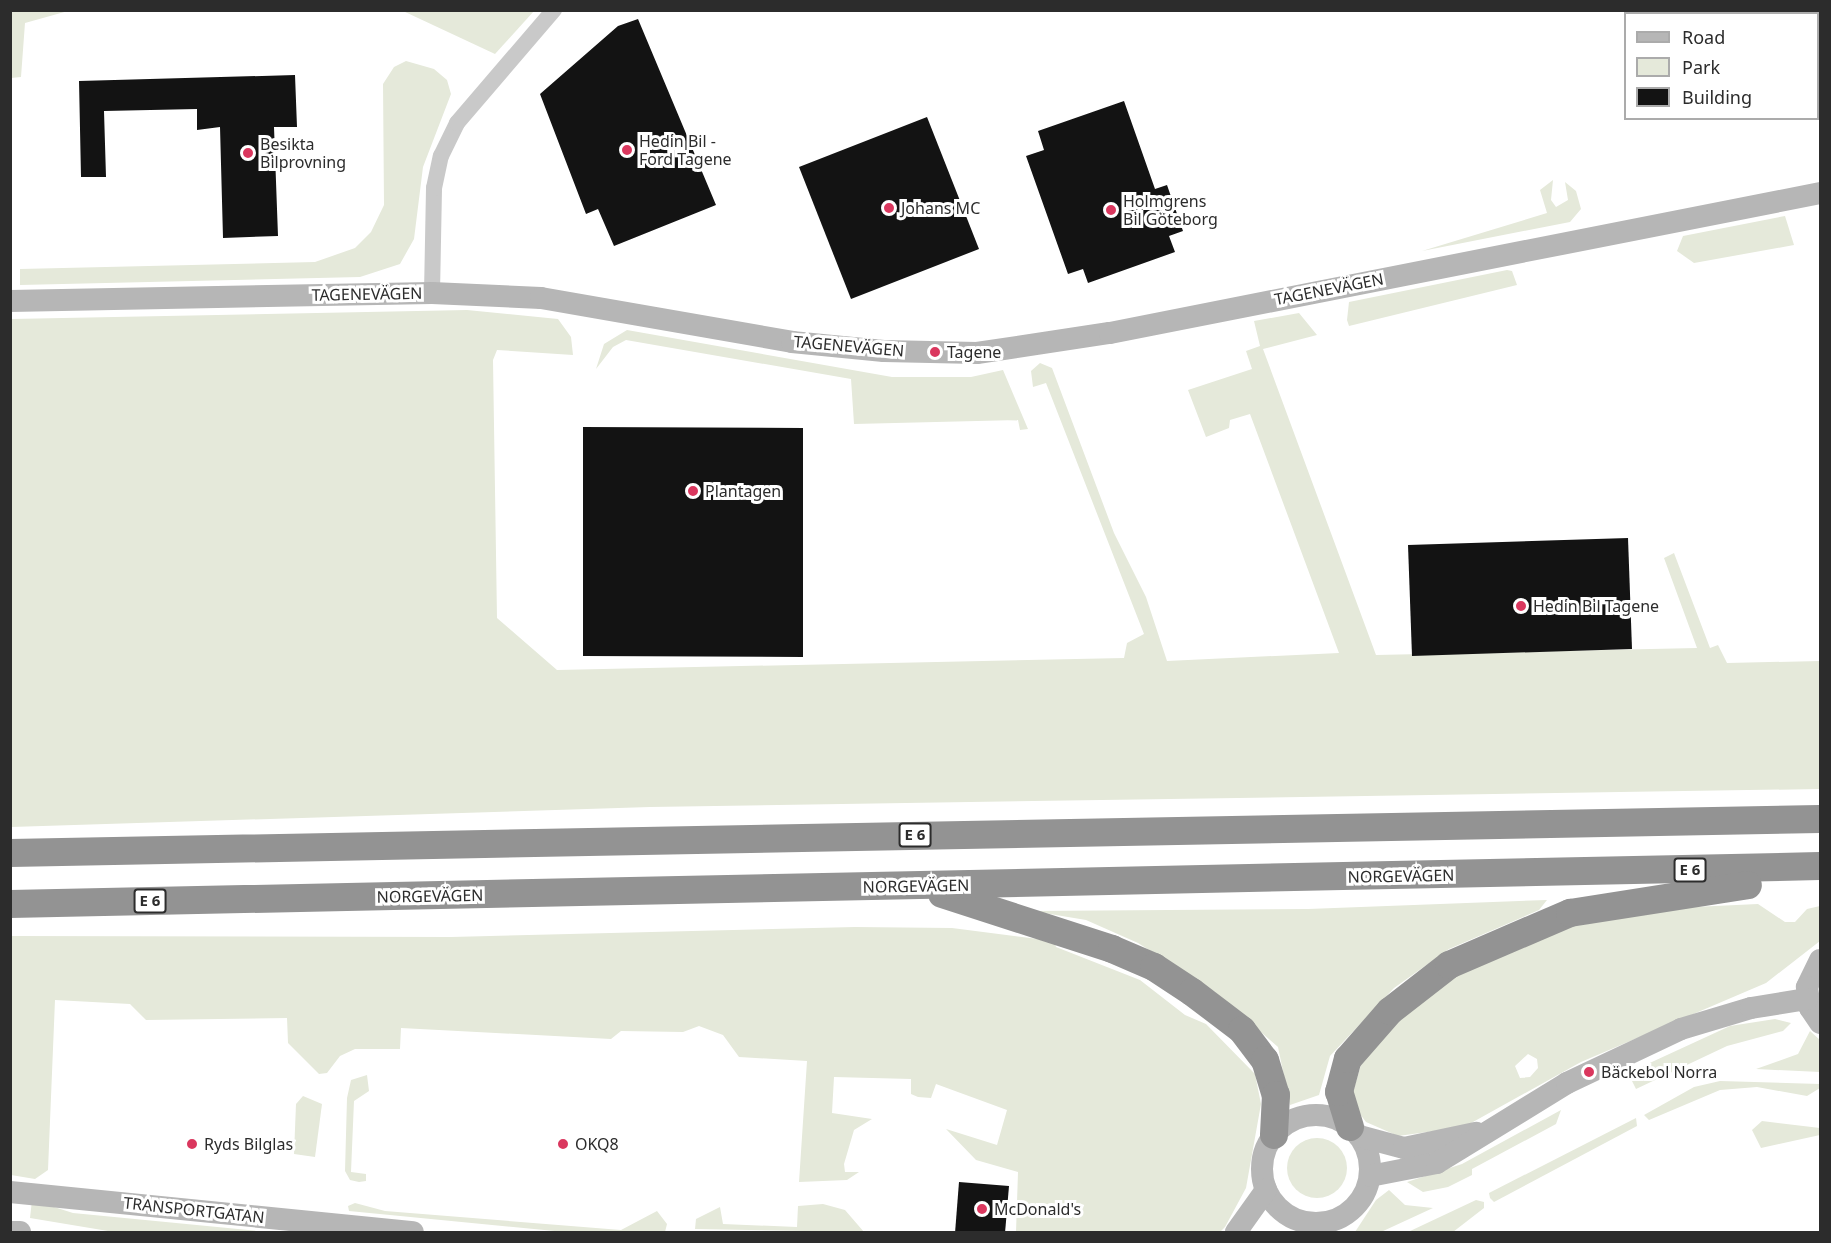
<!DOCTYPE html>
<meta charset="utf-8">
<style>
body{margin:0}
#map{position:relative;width:1831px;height:1243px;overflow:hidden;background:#fff;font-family:"Noto Sans",sans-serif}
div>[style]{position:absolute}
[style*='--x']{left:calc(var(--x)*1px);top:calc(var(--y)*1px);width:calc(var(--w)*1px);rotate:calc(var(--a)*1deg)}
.green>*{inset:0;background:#e5e9da}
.round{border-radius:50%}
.building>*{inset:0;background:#131313}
.street>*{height:16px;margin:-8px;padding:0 8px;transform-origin:8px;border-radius:8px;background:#c9c9c9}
.secondary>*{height:22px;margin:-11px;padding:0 11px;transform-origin:11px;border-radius:11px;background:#b6b6b6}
.secondary>.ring{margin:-11px;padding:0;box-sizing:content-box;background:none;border:22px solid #b6b6b6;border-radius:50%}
.highway>*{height:28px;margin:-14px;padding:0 14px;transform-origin:14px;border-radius:14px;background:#939393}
.dots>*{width:16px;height:16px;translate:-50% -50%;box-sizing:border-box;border:3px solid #fff;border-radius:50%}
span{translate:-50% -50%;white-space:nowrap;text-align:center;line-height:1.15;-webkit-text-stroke:6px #fff;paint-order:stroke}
.shield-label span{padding:2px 4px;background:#fff;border:2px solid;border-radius:4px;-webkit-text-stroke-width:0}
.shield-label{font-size:15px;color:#2c2c2c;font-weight:700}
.poi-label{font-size:16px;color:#2c2c2c}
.left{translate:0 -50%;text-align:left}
.street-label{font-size:16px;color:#2c2c2c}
.frame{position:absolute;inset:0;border:12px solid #2c2c2c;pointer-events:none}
.legend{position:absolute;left:1624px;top:12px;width:195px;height:108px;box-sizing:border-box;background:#fff;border:2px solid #ababab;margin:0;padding:8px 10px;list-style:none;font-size:18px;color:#2c2c2c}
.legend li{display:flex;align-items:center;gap:12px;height:30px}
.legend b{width:30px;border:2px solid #ababab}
</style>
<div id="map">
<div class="green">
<i style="clip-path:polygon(11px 10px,68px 11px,25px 23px,21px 77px,11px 78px)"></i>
<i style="clip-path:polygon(403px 11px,534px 11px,495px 54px)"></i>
<i style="clip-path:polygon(406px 61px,434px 69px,447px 80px,451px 94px,423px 167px,414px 239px,400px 264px,360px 277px,20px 285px,20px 269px,315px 262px,355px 248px,371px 232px,384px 205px,383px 84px,394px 67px)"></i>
<i style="clip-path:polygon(1553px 180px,1551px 200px,1556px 207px,1568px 200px,1565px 182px,1576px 191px,1581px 209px,1570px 222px,1422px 251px,1547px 213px,1540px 190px)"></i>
<i style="clip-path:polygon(1785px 216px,1794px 245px,1694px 263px,1677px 251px,1683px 236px)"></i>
<i style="clip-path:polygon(1507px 270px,1512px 271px,1517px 285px,1349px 326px,1347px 320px,1349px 302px)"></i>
<i style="clip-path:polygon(467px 310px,558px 319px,571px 337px,573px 355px,497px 350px,493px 360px,497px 618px,557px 670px,1124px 658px,1127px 643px,1144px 634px,1046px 383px,1033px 387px,1031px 371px,1040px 363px,1052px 368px,1114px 533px,1146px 597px,1167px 661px,1339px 653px,1250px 414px,1230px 420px,1229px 428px,1206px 437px,1188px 390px,1252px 369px,1246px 351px,1260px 346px,1254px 321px,1299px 313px,1317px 335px,1263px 349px,1376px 655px,1697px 648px,1664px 558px,1674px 553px,1710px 648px,1718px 645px,1727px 663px,1820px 661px,1820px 789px,650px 807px,11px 827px,11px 319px)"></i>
<i style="clip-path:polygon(627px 330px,892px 377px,971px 377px,1003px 370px,1028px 429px,1020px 430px,1018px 420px,854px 424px,851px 379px,626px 340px,613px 347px,596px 369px,604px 344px)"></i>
<i style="clip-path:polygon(1547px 900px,1539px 910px,1449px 949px,1394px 988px,1330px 1056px,1319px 1095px,1290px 1105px,1278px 1047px,1215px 992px,1138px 943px,1086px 920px,1032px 911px,1308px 909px)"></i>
<i style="clip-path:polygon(evenodd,1758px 904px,1785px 922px,1795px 922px,1807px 909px,1820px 906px,1820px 941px,1766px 983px,1581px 1062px,1464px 1127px,1398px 1136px,1366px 1122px,1357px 1110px,1353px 1092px,1363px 1058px,1380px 1035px,1460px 971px,1570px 927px,1672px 908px,1758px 904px,1528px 1054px,1537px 1059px,1538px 1068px,1530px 1077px,1520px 1078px,1515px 1066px,1528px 1054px)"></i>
<i style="clip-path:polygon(855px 927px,952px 928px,1054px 941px,1056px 947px,1140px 980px,1185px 1015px,1206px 1024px,1255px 1074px,1261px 1104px,1246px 1188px,1225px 1227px,1220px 1232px,1016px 1232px,1018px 1172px,976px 1160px,946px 1129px,997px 1145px,1007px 1110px,936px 1084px,931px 1098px,918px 1097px,911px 1094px,911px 1079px,834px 1077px,832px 1113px,872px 1119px,854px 1130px,844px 1164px,845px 1172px,859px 1172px,847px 1180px,799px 1182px,807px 1061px,739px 1057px,723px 1035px,699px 1026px,683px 1032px,621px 1031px,611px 1039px,401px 1028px,400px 1049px,355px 1049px,340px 1056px,327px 1073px,319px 1074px,288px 1043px,287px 1018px,146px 1020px,130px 1004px,55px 1000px,48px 1170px,35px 1179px,11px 1175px,10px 936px,451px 937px)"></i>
<i style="clip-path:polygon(1775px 1019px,1791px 1023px,1783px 1031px,1727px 1046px,1636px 1089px,1628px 1073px,1730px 1026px)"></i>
<i style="clip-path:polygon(1810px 1031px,1820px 1040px,1820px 1072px,1756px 1069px,1798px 1054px)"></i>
<i style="clip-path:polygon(367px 1075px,369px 1091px,354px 1101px,351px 1172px,366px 1174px,366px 1181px,359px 1182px,350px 1180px,345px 1171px,347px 1098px,351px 1080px)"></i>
<i style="clip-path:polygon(1720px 1081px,1820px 1084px,1820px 1088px,1807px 1096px,1757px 1087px,1720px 1090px,1649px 1120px,1644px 1115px,1694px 1087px)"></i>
<i style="clip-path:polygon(303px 1096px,322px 1104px,315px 1157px,294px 1154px,296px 1104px)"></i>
<i style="clip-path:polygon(1561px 1110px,1556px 1124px,1472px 1169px,1472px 1175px,1448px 1187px,1423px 1192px,1407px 1182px,1462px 1164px)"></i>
<i style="clip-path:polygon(1636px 1118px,1637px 1126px,1494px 1202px,1490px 1198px,1489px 1193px)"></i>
<i style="clip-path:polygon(1762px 1121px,1820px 1128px,1820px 1135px,1761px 1148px,1752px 1130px)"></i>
<i class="round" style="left:1287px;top:1138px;width:60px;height:60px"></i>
<i style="clip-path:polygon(1389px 1190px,1405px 1205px,1433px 1208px,1381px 1232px,1355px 1232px,1376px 1200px)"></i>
<i style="clip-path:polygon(32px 1200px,73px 1213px,268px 1232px,114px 1232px,30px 1218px)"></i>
<i style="clip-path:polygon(1476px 1200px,1484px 1202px,1484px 1208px,1453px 1232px,1408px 1232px)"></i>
<i style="clip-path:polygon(355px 1203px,385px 1211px,621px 1230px,657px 1211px,667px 1224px,665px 1232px,565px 1232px,349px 1211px,348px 1206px)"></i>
<i style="clip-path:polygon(823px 1204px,845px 1210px,864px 1232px,695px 1229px,696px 1219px,720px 1207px,723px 1224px,797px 1227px,798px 1206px)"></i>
</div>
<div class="building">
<i style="clip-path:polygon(638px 19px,716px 205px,614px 246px,598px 209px,586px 214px,540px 94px,618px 26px)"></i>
<i style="clip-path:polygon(295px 75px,297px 127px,274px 127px,278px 236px,223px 238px,220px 127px,197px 130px,197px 109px,104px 111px,106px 177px,81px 177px,79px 81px)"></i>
<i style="clip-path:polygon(1124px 101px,1155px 189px,1167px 185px,1183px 231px,1169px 236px,1175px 252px,1088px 283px,1083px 269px,1068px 274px,1026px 156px,1044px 150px,1038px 131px)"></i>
<i style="clip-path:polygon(927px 117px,979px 249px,851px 299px,799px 167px)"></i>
<i style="clip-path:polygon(583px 427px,803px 428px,803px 657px,583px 656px)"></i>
<i style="clip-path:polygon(1628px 538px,1632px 649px,1412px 656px,1408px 545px)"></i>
<i style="clip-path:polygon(959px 1182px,1009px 1186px,1005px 1233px,955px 1233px)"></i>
</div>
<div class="street">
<i style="--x:432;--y:293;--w:105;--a:-88.9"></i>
<i style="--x:434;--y:188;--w:33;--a:-78"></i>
<i style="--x:441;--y:156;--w:37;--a:-64"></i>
<i style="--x:457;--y:123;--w:149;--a:-49.4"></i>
</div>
<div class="secondary">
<i style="--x:10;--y:301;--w:422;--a:-1.1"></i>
<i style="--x:432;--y:293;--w:109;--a:2.6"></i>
<i style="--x:541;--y:298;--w:255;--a:9.9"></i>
<i style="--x:792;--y:342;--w:92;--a:5.6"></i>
<i style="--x:884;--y:351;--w:93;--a:1.2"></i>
<i style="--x:977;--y:353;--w:134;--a:-8.6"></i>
<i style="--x:1110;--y:333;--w:724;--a:-11.15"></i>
<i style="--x:1820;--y:960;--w:30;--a:116"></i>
<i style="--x:1807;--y:987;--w:21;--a:82"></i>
<i style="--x:1810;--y:1008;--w:18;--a:56"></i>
<i class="ring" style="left:1262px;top:1115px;width:86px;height:86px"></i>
<i style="--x:1359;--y:1136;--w:47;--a:14.9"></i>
<i style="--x:1404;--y:1148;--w:74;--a:-11.8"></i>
<i style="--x:1370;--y:1176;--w:68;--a:-11"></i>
<i style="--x:1437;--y:1163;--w:153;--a:-31.6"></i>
<i style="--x:1567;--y:1083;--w:126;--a:-25.3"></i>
<i style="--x:1681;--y:1029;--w:73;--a:-16.7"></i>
<i style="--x:1751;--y:1008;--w:57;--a:-9.1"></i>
<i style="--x:10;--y:1192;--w:405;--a:5.7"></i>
<i style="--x:10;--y:1232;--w:10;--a:0"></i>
<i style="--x:1236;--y:1232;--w:52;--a:-54.5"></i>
</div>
<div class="highway">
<i style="--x:10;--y:853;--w:1810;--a:-1.08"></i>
<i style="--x:942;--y:894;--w:179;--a:17.9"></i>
<i style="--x:1112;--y:949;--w:46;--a:23.2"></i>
<i style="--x:1154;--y:967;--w:45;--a:33.3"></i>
<i style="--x:1192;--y:992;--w:63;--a:37.2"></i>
<i style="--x:1242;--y:1030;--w:38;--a:53"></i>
<i style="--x:1265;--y:1060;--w:37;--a:73"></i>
<i style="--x:1276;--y:1095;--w:40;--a:92.9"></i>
<i style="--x:10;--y:904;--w:1810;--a:-1.2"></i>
<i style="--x:1350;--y:1127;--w:37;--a:-107"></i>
<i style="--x:1339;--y:1092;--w:34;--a:-75"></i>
<i style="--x:1348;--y:1059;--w:64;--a:-48.8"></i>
<i style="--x:1390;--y:1011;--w:75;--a:-37.9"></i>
<i style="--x:1449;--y:965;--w:132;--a:-23.3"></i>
<i style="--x:1570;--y:913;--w:180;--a:-8.9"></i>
</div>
<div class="dots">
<i style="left:627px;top:150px;background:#da375e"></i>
<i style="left:248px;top:153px;background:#da375e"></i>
<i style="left:889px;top:208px;background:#da375e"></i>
<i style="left:1111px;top:210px;background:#da375e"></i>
<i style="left:935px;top:352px;background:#da375e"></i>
<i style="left:693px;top:491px;background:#da375e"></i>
<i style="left:1521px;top:606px;background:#da375e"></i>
<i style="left:1589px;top:1072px;background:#da375e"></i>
<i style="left:192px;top:1144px;background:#da375e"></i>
<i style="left:563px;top:1144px;background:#da375e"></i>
<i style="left:982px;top:1209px;background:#da375e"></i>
</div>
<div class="shield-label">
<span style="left:915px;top:835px">E 6</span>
<span style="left:1690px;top:870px">E 6</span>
<span style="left:150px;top:901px">E 6</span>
</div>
<div class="poi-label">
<span class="left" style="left:639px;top:150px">Hedin Bil -<br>Ford Tagene</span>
<span class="left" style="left:260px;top:153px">Besikta<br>Bilprovning</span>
<span class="left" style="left:1123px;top:210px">Holmgrens<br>Bil Göteborg</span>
<span class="left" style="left:901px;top:208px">Johans MC</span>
<span class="left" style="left:947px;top:352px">Tagene</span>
<span class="left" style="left:705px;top:491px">Plantagen</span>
<span class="left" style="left:1533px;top:606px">Hedin Bil Tagene</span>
<span class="left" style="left:1601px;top:1072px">Bäckebol Norra</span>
<span class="left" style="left:204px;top:1144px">Ryds Bilglas</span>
<span class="left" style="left:575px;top:1144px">OKQ8</span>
<span class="left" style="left:994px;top:1209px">McDonald's</span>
</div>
<div class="street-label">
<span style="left:1329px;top:289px;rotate:-11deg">TAGENEVÄGEN</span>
<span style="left:367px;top:294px;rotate:-1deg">TAGENEVÄGEN</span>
<span style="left:849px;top:346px;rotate:5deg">TAGENEVÄGEN</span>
<span style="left:1401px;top:876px;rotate:-1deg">NORGEVÄGEN</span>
<span style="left:916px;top:886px;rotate:-1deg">NORGEVÄGEN</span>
<span style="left:430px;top:896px;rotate:-1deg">NORGEVÄGEN</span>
<span style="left:194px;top:1210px;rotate:6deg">TRANSPORTGATAN</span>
</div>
<div class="frame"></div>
<ul class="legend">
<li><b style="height:8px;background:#b6b6b6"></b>Road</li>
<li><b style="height:16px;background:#e5e9da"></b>Park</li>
<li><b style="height:16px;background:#131313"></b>Building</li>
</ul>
</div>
